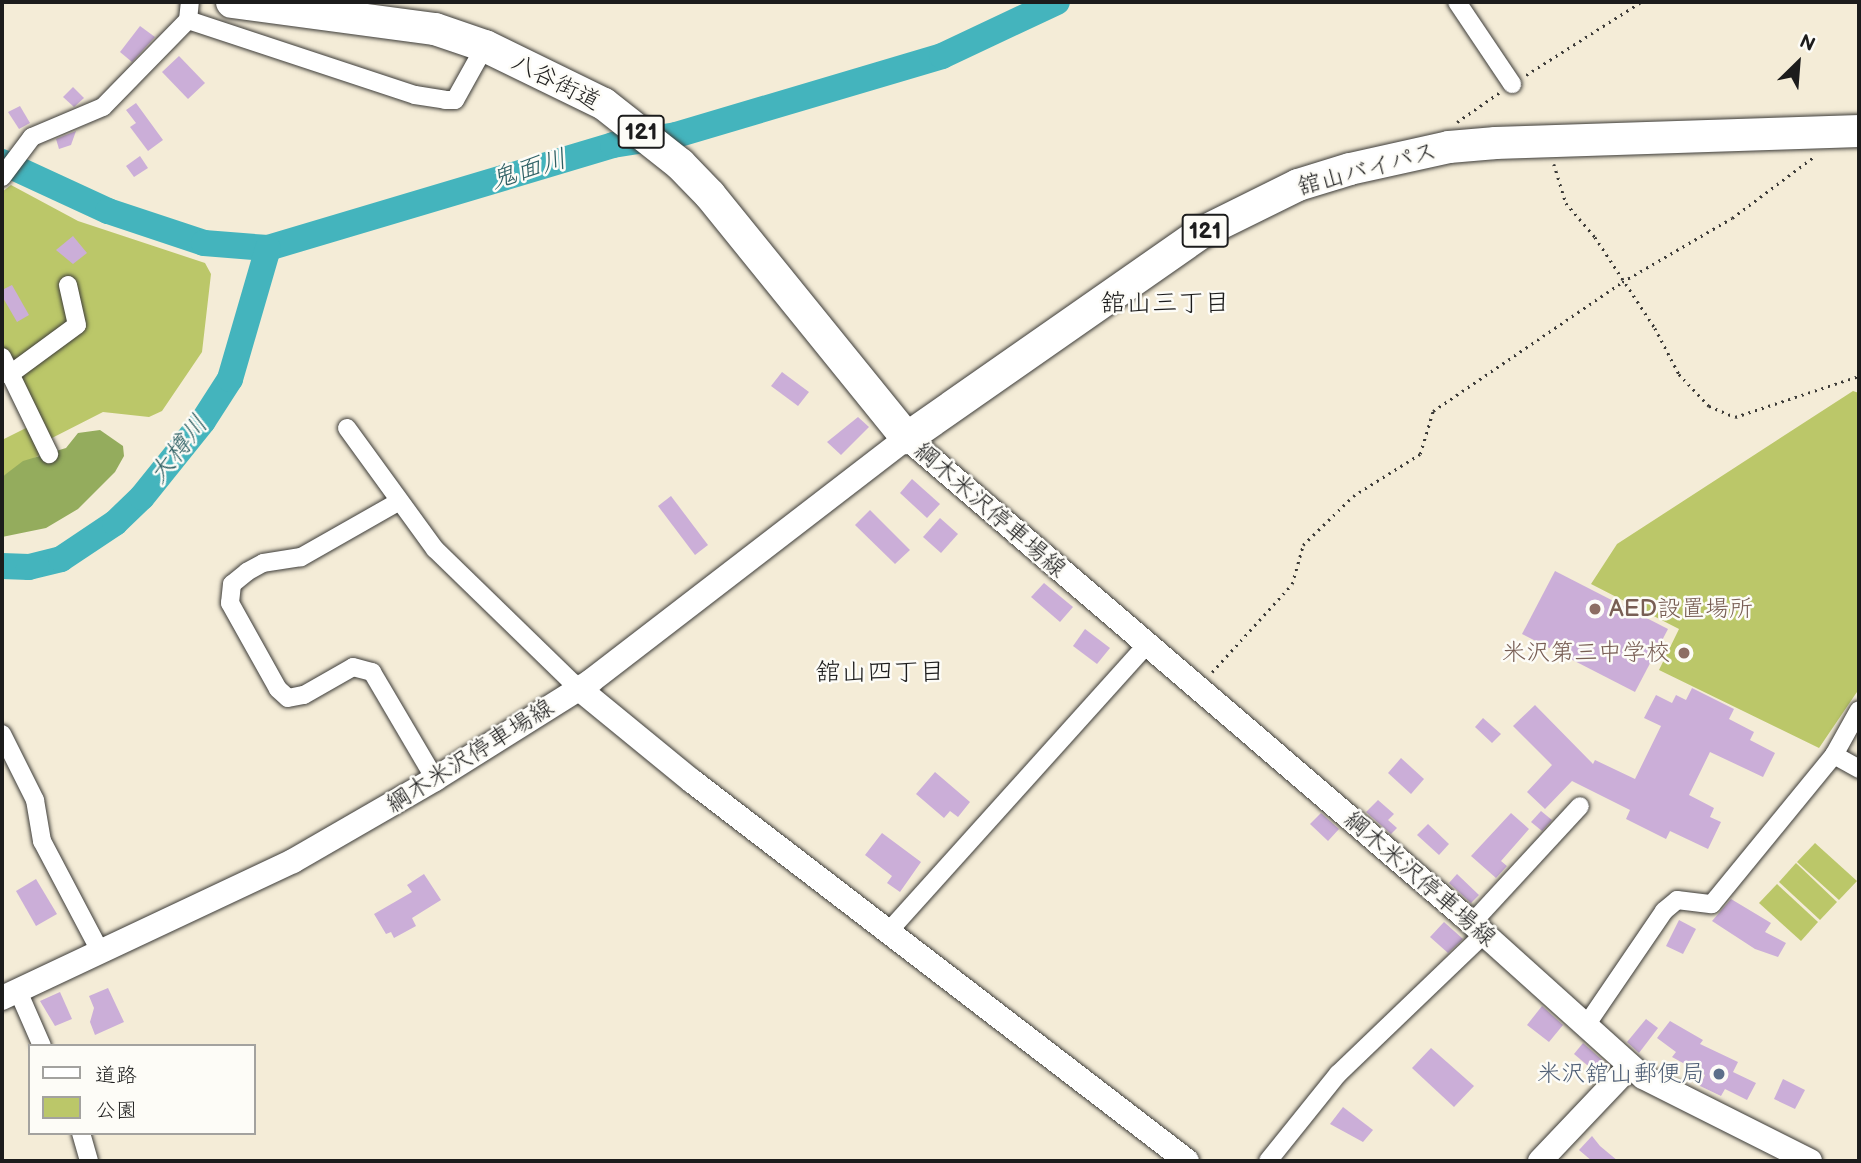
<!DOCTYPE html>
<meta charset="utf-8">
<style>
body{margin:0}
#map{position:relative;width:1861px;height:1163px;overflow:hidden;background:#f4ecd7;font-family:"Balsamiq Sans","Klee One",sans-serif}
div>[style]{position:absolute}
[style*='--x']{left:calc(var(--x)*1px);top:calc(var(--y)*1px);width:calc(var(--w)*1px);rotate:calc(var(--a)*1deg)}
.green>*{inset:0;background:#bbc769}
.forest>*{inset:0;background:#94ac5d}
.river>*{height:26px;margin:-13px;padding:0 13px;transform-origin:13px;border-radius:13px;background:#44b4bd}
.building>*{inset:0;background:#cbaed8}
.path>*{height:2.5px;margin-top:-1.25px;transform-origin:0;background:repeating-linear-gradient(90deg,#3c3b38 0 2px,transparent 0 7px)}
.roads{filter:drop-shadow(0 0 2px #3c3b38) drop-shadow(0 0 2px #3c3b38)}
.street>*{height:18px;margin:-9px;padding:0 9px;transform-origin:9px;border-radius:9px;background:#fff}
.secondary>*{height:24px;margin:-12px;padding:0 12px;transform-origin:12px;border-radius:12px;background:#fff}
.highway>*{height:32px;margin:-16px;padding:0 16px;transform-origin:16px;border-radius:16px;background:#fff}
.dots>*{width:19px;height:19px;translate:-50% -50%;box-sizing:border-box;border:4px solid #fdfcf7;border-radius:50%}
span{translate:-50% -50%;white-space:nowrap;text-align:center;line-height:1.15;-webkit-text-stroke:5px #fdfcf7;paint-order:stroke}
.shield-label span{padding:2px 5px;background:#fdfcf7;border:2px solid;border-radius:5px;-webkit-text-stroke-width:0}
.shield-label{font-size:23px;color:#1c1c1c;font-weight:700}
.street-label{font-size:24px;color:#1c1c1c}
.education-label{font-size:24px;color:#785e54}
.left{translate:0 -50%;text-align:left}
.right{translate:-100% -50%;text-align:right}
.service-label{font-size:24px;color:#4e5e75}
.water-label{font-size:26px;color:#2e6064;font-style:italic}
.neighbourhood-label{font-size:26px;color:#1c1c1c}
.frame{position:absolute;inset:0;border:4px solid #1c1c1c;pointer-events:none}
.legend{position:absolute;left:28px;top:1044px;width:228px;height:91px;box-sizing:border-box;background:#fdfcf7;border:2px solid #a3a29f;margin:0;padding:9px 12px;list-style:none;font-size:21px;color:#1c1c1c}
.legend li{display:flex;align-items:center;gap:14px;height:35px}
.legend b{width:35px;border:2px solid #a3a29f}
.north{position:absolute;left:1763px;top:28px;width:70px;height:70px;-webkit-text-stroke:5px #fdfcf7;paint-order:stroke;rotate:25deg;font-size:19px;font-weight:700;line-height:28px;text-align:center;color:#1c1c1c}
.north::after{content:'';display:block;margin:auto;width:24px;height:32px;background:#1c1c1c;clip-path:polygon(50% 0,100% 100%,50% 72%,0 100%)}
</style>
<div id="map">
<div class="green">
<i style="clip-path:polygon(11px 185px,78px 221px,205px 263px,211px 274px,202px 352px,162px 411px,149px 417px,103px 412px,50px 439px,2px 345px,2px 192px)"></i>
<i style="clip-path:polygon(1853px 391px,1859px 393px,1859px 689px,1819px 748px,1659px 670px,1679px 629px,1591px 584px,1617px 544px)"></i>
<i style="clip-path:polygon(30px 426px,43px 453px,2px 477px,2px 440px)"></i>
<i style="clip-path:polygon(1815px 843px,1857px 881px,1839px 900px,1797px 862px)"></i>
<i style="clip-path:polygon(1796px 863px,1837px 902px,1820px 920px,1779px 882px)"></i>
<i style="clip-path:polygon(1777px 884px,1818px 922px,1801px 941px,1759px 903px)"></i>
</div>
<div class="forest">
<i style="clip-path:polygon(100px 430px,123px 446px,124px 456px,115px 472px,78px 509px,46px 528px,2px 537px,2px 477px,23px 461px,66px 448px,78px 433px)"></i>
</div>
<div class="river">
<i style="--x:2;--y:162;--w:117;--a:24.8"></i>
<i style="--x:108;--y:211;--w:101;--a:18.4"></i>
<i style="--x:204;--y:243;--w:64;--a:4.5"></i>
<i style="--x:268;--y:248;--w:360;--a:-16.6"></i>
<i style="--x:613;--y:145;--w:64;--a:-9"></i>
<i style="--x:676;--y:135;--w:277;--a:-16.5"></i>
<i style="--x:942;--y:56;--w:127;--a:-25.2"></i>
<i style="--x:2;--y:566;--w:27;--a:2"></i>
<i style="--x:29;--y:567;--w:33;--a:-14"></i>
<i style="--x:61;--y:559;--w:65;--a:-33.7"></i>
<i style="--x:115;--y:523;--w:37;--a:-44"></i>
<i style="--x:142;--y:497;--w:97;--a:-51.2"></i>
<i style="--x:203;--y:421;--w:50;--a:-57.3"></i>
<i style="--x:230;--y:379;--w:136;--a:-73.8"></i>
</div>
<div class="building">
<i style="clip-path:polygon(140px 26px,155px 37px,132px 62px,120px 52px)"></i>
<i style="clip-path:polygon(179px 56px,205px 83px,188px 99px,162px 72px)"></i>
<i style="clip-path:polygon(73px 87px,84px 98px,74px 107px,63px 97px)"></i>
<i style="clip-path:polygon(136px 103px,163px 140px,148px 151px,130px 127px,136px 123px,126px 110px)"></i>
<i style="clip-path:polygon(20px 106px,30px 123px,19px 129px,8px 112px)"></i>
<i style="clip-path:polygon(76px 131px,71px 145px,59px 149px,56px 139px)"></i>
<i style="clip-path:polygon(140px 156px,148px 168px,134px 177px,126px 166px)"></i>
<i style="clip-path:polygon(73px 236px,87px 253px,73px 264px,56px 250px)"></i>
<i style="clip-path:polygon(12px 285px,29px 315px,17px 322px,2px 296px,2px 290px)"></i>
<i style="clip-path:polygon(782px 372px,809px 392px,798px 406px,771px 386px)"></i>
<i style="clip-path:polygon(858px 417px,869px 427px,841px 455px,827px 442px)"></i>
<i style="clip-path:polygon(912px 479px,940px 504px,927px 518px,900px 493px)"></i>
<i style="clip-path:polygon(671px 496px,708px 545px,695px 555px,658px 506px)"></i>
<i style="clip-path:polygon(870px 510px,910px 550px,895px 564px,855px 525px)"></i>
<i style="clip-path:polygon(940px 518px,958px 534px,941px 553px,923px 537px)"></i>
<i style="clip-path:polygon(1555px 571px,1668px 629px,1635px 692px,1522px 634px)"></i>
<i style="clip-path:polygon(1044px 583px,1073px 607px,1060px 622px,1031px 597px)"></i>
<i style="clip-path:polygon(1085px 629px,1110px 648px,1097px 664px,1073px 646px)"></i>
<i style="clip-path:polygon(1692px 688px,1734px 709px,1729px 719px,1754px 732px,1750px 740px,1775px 753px,1763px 777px,1710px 752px,1689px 795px,1714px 808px,1710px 817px,1721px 822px,1708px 849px,1670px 831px,1666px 839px,1626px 819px,1630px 810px,1572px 781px,1545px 809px,1527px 792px,1552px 765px,1513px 726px,1535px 705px,1593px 764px,1595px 760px,1635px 779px,1661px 726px,1644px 718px,1656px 695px,1672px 703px,1676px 695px,1686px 700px)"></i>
<i style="clip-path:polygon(1483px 718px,1501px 734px,1492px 743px,1475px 727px)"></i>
<i style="clip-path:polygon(1401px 758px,1424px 779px,1411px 794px,1388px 773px)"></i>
<i style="clip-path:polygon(935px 772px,970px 802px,958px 817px,950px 811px,944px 818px,916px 794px)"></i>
<i style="clip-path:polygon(1378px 800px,1394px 814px,1388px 820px,1397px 828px,1391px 834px,1366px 812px)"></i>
<i style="clip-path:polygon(1541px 811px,1552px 820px,1542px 831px,1531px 822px)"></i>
<i style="clip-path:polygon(1321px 813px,1339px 829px,1328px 841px,1310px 824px)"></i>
<i style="clip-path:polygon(1511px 813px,1529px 829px,1501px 861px,1507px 866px,1496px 878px,1471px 856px)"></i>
<i style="clip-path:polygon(1428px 824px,1449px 844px,1439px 855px,1417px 835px)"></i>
<i style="clip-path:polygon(882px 833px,921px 862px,900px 892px,887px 883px,892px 876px,865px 855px)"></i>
<i style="clip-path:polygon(424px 874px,441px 900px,412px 918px,416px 926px,394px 938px,391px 932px,386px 934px,374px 914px,412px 892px,407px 885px)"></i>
<i style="clip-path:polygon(1457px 874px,1479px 895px,1471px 903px,1449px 883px)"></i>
<i style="clip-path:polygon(36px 879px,57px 914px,36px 926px,16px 891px)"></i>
<i style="clip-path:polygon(1731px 899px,1771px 923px,1765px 932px,1786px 943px,1778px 957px,1755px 949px,1712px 921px)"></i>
<i style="clip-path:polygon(1679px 920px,1696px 929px,1683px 954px,1666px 946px)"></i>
<i style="clip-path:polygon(1444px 922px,1463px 939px,1448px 953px,1430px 937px)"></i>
<i style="clip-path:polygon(108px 988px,124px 1022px,95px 1035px,90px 1022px,94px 1008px,89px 996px)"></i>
<i style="clip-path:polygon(60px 992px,72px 1019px,55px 1026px,40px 1001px)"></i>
<i style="clip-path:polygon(1542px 1006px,1563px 1025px,1549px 1042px,1527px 1025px)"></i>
<i style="clip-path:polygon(1646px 1019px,1658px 1028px,1639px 1053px,1627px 1042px)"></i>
<i style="clip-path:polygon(1670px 1021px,1703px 1040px,1700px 1044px,1738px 1062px,1733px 1072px,1756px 1083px,1747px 1100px,1725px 1089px,1721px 1096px,1700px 1086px,1705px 1075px,1672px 1057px,1676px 1052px,1657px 1038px)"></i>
<i style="clip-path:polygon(1583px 1043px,1609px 1066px,1600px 1076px,1574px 1054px)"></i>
<i style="clip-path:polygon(1431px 1048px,1474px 1086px,1454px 1107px,1412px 1068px)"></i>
<i style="clip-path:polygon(1783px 1079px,1805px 1090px,1795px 1109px,1774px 1099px)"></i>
<i style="clip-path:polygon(1343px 1107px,1373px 1130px,1363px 1142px,1330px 1124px)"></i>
<i style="clip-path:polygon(1592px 1136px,1600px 1146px,1618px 1161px,1592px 1161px,1579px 1150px)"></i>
</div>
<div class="path">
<i style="--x:1526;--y:75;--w:136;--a:-32.4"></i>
<i style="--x:1457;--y:122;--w:52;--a:-34.9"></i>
<i style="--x:1554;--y:164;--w:41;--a:72.9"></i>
<i style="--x:1566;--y:203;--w:45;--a:49.5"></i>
<i style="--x:1595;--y:237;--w:109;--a:56.6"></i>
<i style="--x:1655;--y:328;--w:52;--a:62.4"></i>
<i style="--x:1679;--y:374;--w:44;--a:46.8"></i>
<i style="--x:1709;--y:406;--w:28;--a:23"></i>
<i style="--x:1735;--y:417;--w:131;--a:-18.3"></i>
<i style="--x:1212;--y:672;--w:119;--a:-47.7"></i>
<i style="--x:1292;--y:584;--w:41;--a:-74.2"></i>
<i style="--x:1303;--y:545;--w:70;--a:-44.4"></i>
<i style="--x:1353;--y:496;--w:79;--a:-32.1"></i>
<i style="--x:1420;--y:454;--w:45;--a:-73.2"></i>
<i style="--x:1433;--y:411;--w:229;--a:-34.3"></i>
<i style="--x:1622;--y:282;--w:127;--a:-30.2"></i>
<i style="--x:1732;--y:218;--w:104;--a:-36.8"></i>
</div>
<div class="roads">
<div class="street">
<i style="--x:1457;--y:2;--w:99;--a:56.1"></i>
<i style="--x:188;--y:20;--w:239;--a:18.3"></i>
<i style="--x:415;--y:95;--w:30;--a:9"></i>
<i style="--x:445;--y:100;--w:10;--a:0"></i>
<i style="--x:455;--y:100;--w:62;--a:-60.9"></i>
<i style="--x:2;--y:177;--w:50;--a:-53.1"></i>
<i style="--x:32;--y:137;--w:77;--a:-22.9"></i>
<i style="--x:103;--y:107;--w:122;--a:-45.7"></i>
<i style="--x:188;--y:20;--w:18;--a:-84"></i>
<i style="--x:2;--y:357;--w:108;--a:64.1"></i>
<i style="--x:9;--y:375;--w:84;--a:-36.3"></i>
<i style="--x:77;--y:325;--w:41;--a:-102.7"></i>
<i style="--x:347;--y:428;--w:150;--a:54"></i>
<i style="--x:435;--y:549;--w:198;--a:44.2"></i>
<i style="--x:398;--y:502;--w:112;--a:150.4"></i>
<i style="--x:301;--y:557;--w:38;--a:171"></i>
<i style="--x:263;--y:563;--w:18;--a:151"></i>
<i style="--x:247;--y:572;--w:19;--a:141"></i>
<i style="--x:232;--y:584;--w:19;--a:96"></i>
<i style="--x:230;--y:603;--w:98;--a:60.8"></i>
<i style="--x:278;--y:689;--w:13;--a:42"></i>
<i style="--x:288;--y:698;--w:16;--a:-11"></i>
<i style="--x:304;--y:695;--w:56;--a:-29.7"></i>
<i style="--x:353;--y:667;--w:20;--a:15"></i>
<i style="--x:372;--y:672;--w:124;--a:59.5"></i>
<i style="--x:2;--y:734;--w:74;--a:63.4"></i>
<i style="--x:35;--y:800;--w:42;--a:80.3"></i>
<i style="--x:42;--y:841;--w:127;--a:62.2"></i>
<i style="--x:1834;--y:755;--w:29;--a:29"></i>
<i style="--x:1472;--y:923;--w:159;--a:-47.3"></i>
<i style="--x:888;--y:932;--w:386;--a:-48"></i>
<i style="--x:18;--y:991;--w:60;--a:66.4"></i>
<i style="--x:1587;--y:1024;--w:137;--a:-55.7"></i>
<i style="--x:1664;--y:911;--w:17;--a:-40"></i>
<i style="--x:1677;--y:900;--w:35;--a:7"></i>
<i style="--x:1712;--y:904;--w:193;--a:-50.7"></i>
<i style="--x:1834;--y:755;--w:51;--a:-60.9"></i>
<i style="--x:81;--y:1133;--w:29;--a:74"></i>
<i style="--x:1268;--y:1161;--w:112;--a:-51.2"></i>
<i style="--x:1338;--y:1074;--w:202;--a:-43.8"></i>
</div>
<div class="secondary">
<i style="--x:577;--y:687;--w:149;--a:39.3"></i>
<i style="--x:692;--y:781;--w:624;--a:37.51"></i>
<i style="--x:2;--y:998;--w:322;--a:-25.2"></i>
<i style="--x:293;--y:861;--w:164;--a:-30"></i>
<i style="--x:435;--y:779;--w:184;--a:-32.1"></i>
<i style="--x:591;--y:681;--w:399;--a:-37.6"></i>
<i style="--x:907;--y:438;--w:745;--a:40.64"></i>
<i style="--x:1472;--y:923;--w:230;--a:42"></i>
<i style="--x:1643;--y:1077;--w:187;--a:26.7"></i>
<i style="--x:1540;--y:1161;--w:131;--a:-46.5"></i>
</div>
<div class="highway">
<i style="--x:232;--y:2;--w:205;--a:7.6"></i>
<i style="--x:435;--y:29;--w:53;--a:18.8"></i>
<i style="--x:485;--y:46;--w:132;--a:26"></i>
<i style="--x:604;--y:104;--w:97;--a:38.3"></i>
<i style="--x:680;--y:164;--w:43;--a:45.9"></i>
<i style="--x:710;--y:195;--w:313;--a:51"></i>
<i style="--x:907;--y:438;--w:358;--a:-34.9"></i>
<i style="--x:1201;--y:233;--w:108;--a:-26.3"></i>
<i style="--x:1298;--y:185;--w:54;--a:-17.1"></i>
<i style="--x:1350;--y:169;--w:101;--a:-12.5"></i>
<i style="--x:1449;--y:147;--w:47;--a:-4.9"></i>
<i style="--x:1496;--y:143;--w:363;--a:-1.9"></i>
</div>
</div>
<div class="dots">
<i style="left:1595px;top:609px;background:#8d6e63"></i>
<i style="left:1684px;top:653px;background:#8d6e63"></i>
<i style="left:1719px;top:1074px;background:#5c6f8a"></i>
</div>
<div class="shield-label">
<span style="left:641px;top:132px">121</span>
<span style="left:1205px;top:231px">121</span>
</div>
<div class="street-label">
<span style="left:556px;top:82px;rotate:27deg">八谷街道</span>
<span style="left:1367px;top:169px;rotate:-15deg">舘山バイパス</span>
<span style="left:990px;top:510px;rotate:41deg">綱木米沢停車場線</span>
<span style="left:470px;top:756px;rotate:-32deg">綱木米沢停車場線</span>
<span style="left:1420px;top:879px;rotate:41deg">綱木米沢停車場線</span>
</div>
<div class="education-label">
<span class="left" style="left:1609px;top:609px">AED設置場所</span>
<span class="right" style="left:1670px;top:653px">米沢第三中学校</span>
</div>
<div class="service-label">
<span class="right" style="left:1705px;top:1074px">米沢舘山郵便局</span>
</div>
<div class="water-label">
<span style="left:529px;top:170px;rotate:-17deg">鬼面川</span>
<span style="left:179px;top:450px;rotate:-52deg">大樽川</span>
</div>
<div class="neighbourhood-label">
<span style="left:1165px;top:304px">舘山三丁目</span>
<span style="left:880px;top:673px">舘山四丁目</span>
</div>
<div class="frame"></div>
<ul class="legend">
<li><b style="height:9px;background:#fff"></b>道路</li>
<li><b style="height:19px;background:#bbc769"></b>公園</li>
</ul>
<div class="north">N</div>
</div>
